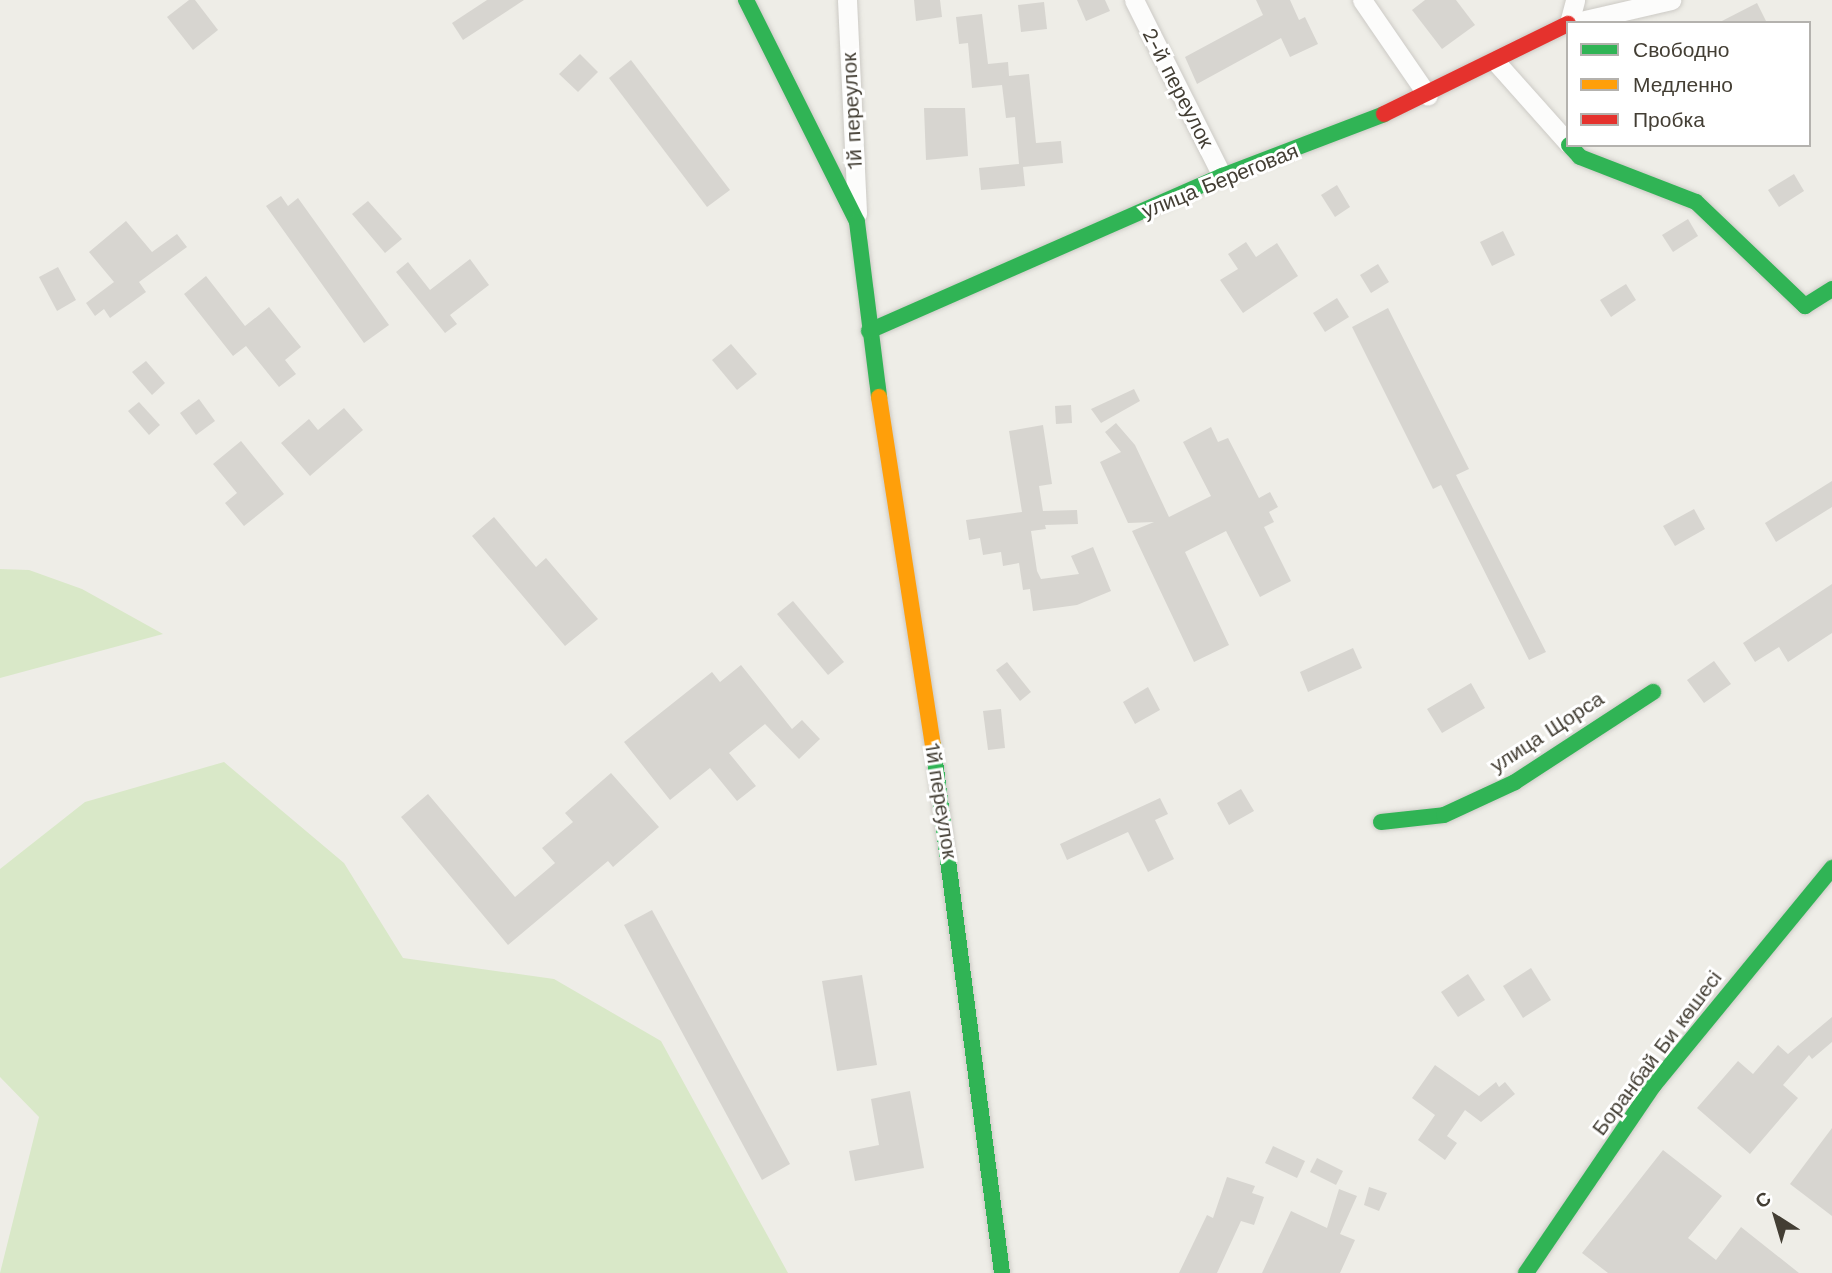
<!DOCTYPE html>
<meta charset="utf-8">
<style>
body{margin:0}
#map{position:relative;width:1832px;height:1273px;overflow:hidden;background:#eeede7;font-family:"Work Sans",sans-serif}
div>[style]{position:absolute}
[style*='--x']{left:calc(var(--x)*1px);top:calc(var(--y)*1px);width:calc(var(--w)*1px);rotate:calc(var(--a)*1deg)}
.green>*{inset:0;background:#d9e8c8}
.building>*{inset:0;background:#d7d5d0}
.roads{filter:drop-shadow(0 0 2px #cccac5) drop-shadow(0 0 2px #cccac5)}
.street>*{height:19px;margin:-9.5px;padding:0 9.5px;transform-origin:9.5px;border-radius:9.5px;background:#fcfcfb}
.fast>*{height:16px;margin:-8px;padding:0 8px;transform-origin:8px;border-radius:8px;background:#30b455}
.slow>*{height:16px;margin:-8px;padding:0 8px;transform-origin:8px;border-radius:8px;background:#ff9f0a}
.jam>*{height:16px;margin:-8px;padding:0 8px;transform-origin:8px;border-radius:8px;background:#e5322d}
span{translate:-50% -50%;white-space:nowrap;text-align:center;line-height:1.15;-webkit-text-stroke:6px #fff;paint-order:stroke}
.street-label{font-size:21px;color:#433e34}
.legend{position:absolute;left:1566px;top:21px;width:245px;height:126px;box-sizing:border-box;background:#fff;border:2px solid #b4b2ae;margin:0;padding:9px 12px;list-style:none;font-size:21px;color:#433e34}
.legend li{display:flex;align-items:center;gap:14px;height:35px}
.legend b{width:35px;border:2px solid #b4b2ae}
.north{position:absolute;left:1741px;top:1182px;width:70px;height:70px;-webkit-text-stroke:5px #fff;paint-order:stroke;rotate:323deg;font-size:19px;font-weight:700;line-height:28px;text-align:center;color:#433e34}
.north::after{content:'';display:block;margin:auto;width:24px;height:32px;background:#433e34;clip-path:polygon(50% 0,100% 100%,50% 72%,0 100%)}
</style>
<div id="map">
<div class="green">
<i style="clip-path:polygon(0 569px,29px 570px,82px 589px,163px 634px,0 678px)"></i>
<i style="clip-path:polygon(224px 762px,344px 863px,403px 958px,554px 979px,661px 1041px,788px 1273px,0 1273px,39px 1117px,0 1077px,0 869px,85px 802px)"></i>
</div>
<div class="building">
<i style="clip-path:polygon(189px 0,195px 0,218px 30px,193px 50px,167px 17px)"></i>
<i style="clip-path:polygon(487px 0,524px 0,463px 40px,452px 23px)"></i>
<i style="clip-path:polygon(914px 0,940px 0,942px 17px,916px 21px)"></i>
<i style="clip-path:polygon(1077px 0,1105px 0,1110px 11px,1086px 21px)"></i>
<i style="clip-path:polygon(1256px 0,1290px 0,1299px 20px,1305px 17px,1318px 44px,1290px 57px,1281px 38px,1197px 84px,1185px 57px,1263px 15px)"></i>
<i style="clip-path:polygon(1425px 0,1456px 0,1475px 25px,1442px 49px,1412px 10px)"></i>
<i style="clip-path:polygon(1044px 2px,1047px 29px,1021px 32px,1018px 5px)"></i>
<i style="clip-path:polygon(1757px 3px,1767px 23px,1718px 23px)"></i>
<i style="clip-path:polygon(982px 14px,988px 64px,1008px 62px,1009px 76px,1029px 74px,1036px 143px,1061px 141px,1063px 163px,1023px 167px,1025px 186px,981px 190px,979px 168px,1019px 164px,1015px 117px,1006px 118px,1002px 85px,972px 88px,968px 43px,959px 44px,956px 17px)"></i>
<i style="clip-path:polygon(580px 54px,598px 72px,578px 92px,559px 74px)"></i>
<i style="clip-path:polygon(631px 60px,730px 190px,707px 207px,609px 78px)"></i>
<i style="clip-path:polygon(924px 108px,965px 108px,968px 156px,926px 160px)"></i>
<i style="clip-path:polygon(1794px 174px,1804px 191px,1779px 207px,1768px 190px)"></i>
<i style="clip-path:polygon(1337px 185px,1350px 207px,1335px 217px,1321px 195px)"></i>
<i style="clip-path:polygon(281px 196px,288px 206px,298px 198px,389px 325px,364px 343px,266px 206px)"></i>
<i style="clip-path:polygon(368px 201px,402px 239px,385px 253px,352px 214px)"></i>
<i style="clip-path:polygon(1688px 219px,1698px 236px,1673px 252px,1662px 235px)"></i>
<i style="clip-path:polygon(126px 221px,152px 252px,177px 234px,187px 247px,139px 282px,146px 292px,110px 318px,104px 309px,95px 316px,86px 303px,114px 282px,89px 252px)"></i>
<i style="clip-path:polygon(1503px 231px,1515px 255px,1492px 266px,1480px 242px)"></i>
<i style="clip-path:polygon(1246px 242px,1256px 257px,1277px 243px,1298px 276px,1243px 313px,1220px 280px,1238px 269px,1228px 254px)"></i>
<i style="clip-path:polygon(470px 259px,489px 285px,450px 315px,457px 324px,445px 333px,396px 272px,408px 262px,430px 290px)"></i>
<i style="clip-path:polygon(1378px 264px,1389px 282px,1371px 293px,1360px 275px)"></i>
<i style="clip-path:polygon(58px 267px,76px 300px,57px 311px,39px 277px)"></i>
<i style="clip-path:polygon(206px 276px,245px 326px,269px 307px,301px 347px,285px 360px,296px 374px,279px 387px,246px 346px,233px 356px,184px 294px)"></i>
<i style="clip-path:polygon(1626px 284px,1636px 300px,1611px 317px,1600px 300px)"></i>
<i style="clip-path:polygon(1337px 298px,1349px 317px,1325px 332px,1313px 313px)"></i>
<i style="clip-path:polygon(1388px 308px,1469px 469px,1456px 475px,1546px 652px,1529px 660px,1441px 485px,1433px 489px,1352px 327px)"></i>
<i style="clip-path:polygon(731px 344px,757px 374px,737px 390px,712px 360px)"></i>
<i style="clip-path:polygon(146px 361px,165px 383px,152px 395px,132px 372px)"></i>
<i style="clip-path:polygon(1134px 389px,1140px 401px,1101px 423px,1091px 409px)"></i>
<i style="clip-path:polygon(199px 399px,215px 421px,196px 435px,180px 413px)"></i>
<i style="clip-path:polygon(139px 402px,160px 425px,149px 435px,128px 411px)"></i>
<i style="clip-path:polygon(1071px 405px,1072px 423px,1056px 424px,1055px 406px)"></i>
<i style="clip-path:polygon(344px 408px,363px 430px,310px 476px,281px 443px,309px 419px,318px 430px)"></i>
<i style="clip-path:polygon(1116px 423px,1135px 445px,1169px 517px,1211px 496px,1183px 442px,1211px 427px,1218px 442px,1228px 438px,1259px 498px,1270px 492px,1278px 507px,1269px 512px,1274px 522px,1264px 527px,1291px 581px,1260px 597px,1226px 531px,1185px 552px,1229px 645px,1194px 662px,1132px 531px,1154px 522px,1128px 523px,1100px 462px,1121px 452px,1105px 432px)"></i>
<i style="clip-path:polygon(1043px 425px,1052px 484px,1039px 486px,1043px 511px,1077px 510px,1078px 524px,1045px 525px,1046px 529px,1031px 531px,1037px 571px,1041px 579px,1079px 574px,1071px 556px,1093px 547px,1111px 591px,1077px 605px,1033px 611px,1030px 589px,1023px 590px,1019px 563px,1003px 566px,1001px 552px,983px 555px,980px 538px,969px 540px,966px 520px,1022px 512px,1009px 431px)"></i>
<i style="clip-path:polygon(241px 441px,284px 494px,244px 526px,225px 503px,237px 493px,213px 464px)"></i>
<i style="clip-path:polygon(1832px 481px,1832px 507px,1776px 542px,1765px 523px)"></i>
<i style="clip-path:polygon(1694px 509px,1705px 529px,1675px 546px,1663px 526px)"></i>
<i style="clip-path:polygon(494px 517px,536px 567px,546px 558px,598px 619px,565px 646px,472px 536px)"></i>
<i style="clip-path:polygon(1832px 584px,1832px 633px,1788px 662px,1779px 647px,1755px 662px,1743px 643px)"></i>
<i style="clip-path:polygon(793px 601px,844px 662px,828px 675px,777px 614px)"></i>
<i style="clip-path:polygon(1353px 648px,1362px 668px,1308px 692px,1300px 672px)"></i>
<i style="clip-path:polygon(1714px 661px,1731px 684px,1704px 703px,1687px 680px)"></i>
<i style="clip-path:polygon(1007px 662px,1031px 692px,1020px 701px,996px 670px)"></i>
<i style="clip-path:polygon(741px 665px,792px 729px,802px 720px,820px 739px,799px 759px,765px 724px,729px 753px,756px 786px,737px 801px,710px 768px,670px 800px,624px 742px,712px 672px,720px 682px)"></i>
<i style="clip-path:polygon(1471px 683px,1485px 708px,1442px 733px,1427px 709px)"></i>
<i style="clip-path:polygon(1148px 687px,1160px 710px,1135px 724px,1123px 702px)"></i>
<i style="clip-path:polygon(1001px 709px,1005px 748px,988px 750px,983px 711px)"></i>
<i style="clip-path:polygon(611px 773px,659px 827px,613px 867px,608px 861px,508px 945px,401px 817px,428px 794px,515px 897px,555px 863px,542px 848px,573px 822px,565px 813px)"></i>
<i style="clip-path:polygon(1241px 789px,1254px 811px,1229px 825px,1217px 803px)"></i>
<i style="clip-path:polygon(1160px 798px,1168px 814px,1155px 820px,1174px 859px,1148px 872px,1128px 832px,1067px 860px,1060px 844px)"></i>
<i style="clip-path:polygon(652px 910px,790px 1164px,762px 1180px,624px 925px)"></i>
<i style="clip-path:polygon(1531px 968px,1551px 1000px,1523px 1018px,1503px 986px)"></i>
<i style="clip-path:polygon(1468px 974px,1485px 1000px,1458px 1017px,1441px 992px)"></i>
<i style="clip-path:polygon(862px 975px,877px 1065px,837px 1071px,822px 981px)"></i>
<i style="clip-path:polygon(1832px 1017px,1832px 1042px,1812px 1059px,1809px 1055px,1783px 1085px,1798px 1098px,1750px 1154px,1697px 1108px,1738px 1061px,1753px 1074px,1778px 1045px,1788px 1054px)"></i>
<i style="clip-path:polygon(1435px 1065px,1479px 1096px,1496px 1082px,1499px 1087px,1505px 1082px,1515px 1094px,1481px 1122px,1465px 1110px,1447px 1136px,1457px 1143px,1445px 1160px,1418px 1140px,1435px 1115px,1412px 1098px)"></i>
<i style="clip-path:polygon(910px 1091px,924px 1168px,855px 1181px,849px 1151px,879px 1145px,871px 1099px)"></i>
<i style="clip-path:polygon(1832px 1128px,1832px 1216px,1790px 1184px)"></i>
<i style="clip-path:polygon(1273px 1146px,1305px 1161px,1297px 1178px,1265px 1163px)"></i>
<i style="clip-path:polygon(1663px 1150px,1722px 1196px,1688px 1238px,1716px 1260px,1741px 1227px,1799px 1273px,1608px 1273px,1582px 1253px)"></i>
<i style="clip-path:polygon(1317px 1158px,1343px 1171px,1336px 1185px,1310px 1172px)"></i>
<i style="clip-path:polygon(1227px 1177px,1255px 1186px,1252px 1193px,1264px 1197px,1254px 1225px,1241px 1221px,1217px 1273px,1179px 1273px,1207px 1215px,1213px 1218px)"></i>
<i style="clip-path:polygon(1369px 1187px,1387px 1193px,1379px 1211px,1364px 1205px)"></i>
<i style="clip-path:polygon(1339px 1189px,1357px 1196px,1340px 1234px,1355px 1240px,1340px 1273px,1262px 1273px,1291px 1211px,1327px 1228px)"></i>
</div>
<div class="roads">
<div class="street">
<i style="--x:847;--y:0;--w:214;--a:87.3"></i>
<i style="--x:1134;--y:0;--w:197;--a:63.4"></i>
<i style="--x:1362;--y:0;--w:116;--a:55.5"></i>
<i style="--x:1569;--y:23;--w:24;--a:-75"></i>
<i style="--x:1572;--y:23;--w:102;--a:-13.1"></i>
<i style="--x:1495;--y:61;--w:110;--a:48.3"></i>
</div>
<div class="fast">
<i style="--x:746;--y:0;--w:248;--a:63.4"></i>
<i style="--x:857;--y:222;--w:176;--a:82.8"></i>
<i style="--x:1569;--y:145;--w:16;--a:47"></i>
<i style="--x:1580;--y:157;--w:124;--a:21.2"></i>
<i style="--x:1696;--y:202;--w:151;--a:43.7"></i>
<i style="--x:1805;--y:306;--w:32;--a:-32"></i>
<i style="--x:869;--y:331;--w:386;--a:-23.7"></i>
<i style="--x:1222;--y:176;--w:173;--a:-20.9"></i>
<i style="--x:933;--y:746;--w:531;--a:82.54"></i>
<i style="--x:1381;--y:822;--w:63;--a:-6.3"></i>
<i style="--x:1444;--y:815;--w:78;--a:-24.9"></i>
<i style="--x:1515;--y:782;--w:165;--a:-33.1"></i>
<i style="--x:1526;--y:1273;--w:227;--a:-55.8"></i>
<i style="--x:1654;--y:1085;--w:281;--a:-50.6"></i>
</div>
<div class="slow">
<i style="--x:879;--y:397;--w:353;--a:81.2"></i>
</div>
<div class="jam">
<i style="--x:1384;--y:114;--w:205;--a:-26.1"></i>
</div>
</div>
<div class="street-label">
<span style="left:1178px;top:88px;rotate:63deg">2-й переулок</span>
<span style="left:852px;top:111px;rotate:-93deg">1й переулок</span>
<span style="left:1220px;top:181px;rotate:-22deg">улица Береговая</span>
<span style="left:1547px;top:732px;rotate:-33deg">улица Щорса</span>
<span style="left:941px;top:801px;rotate:81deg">1й переулок</span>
<span style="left:1657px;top:1053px;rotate:-53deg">Боранбай Би көшесі</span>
</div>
<ul class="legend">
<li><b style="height:9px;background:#30b455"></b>Свободно</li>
<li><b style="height:9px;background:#ff9f0a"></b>Медленно</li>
<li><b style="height:9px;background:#e5322d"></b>Пробка</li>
</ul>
<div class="north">С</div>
</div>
